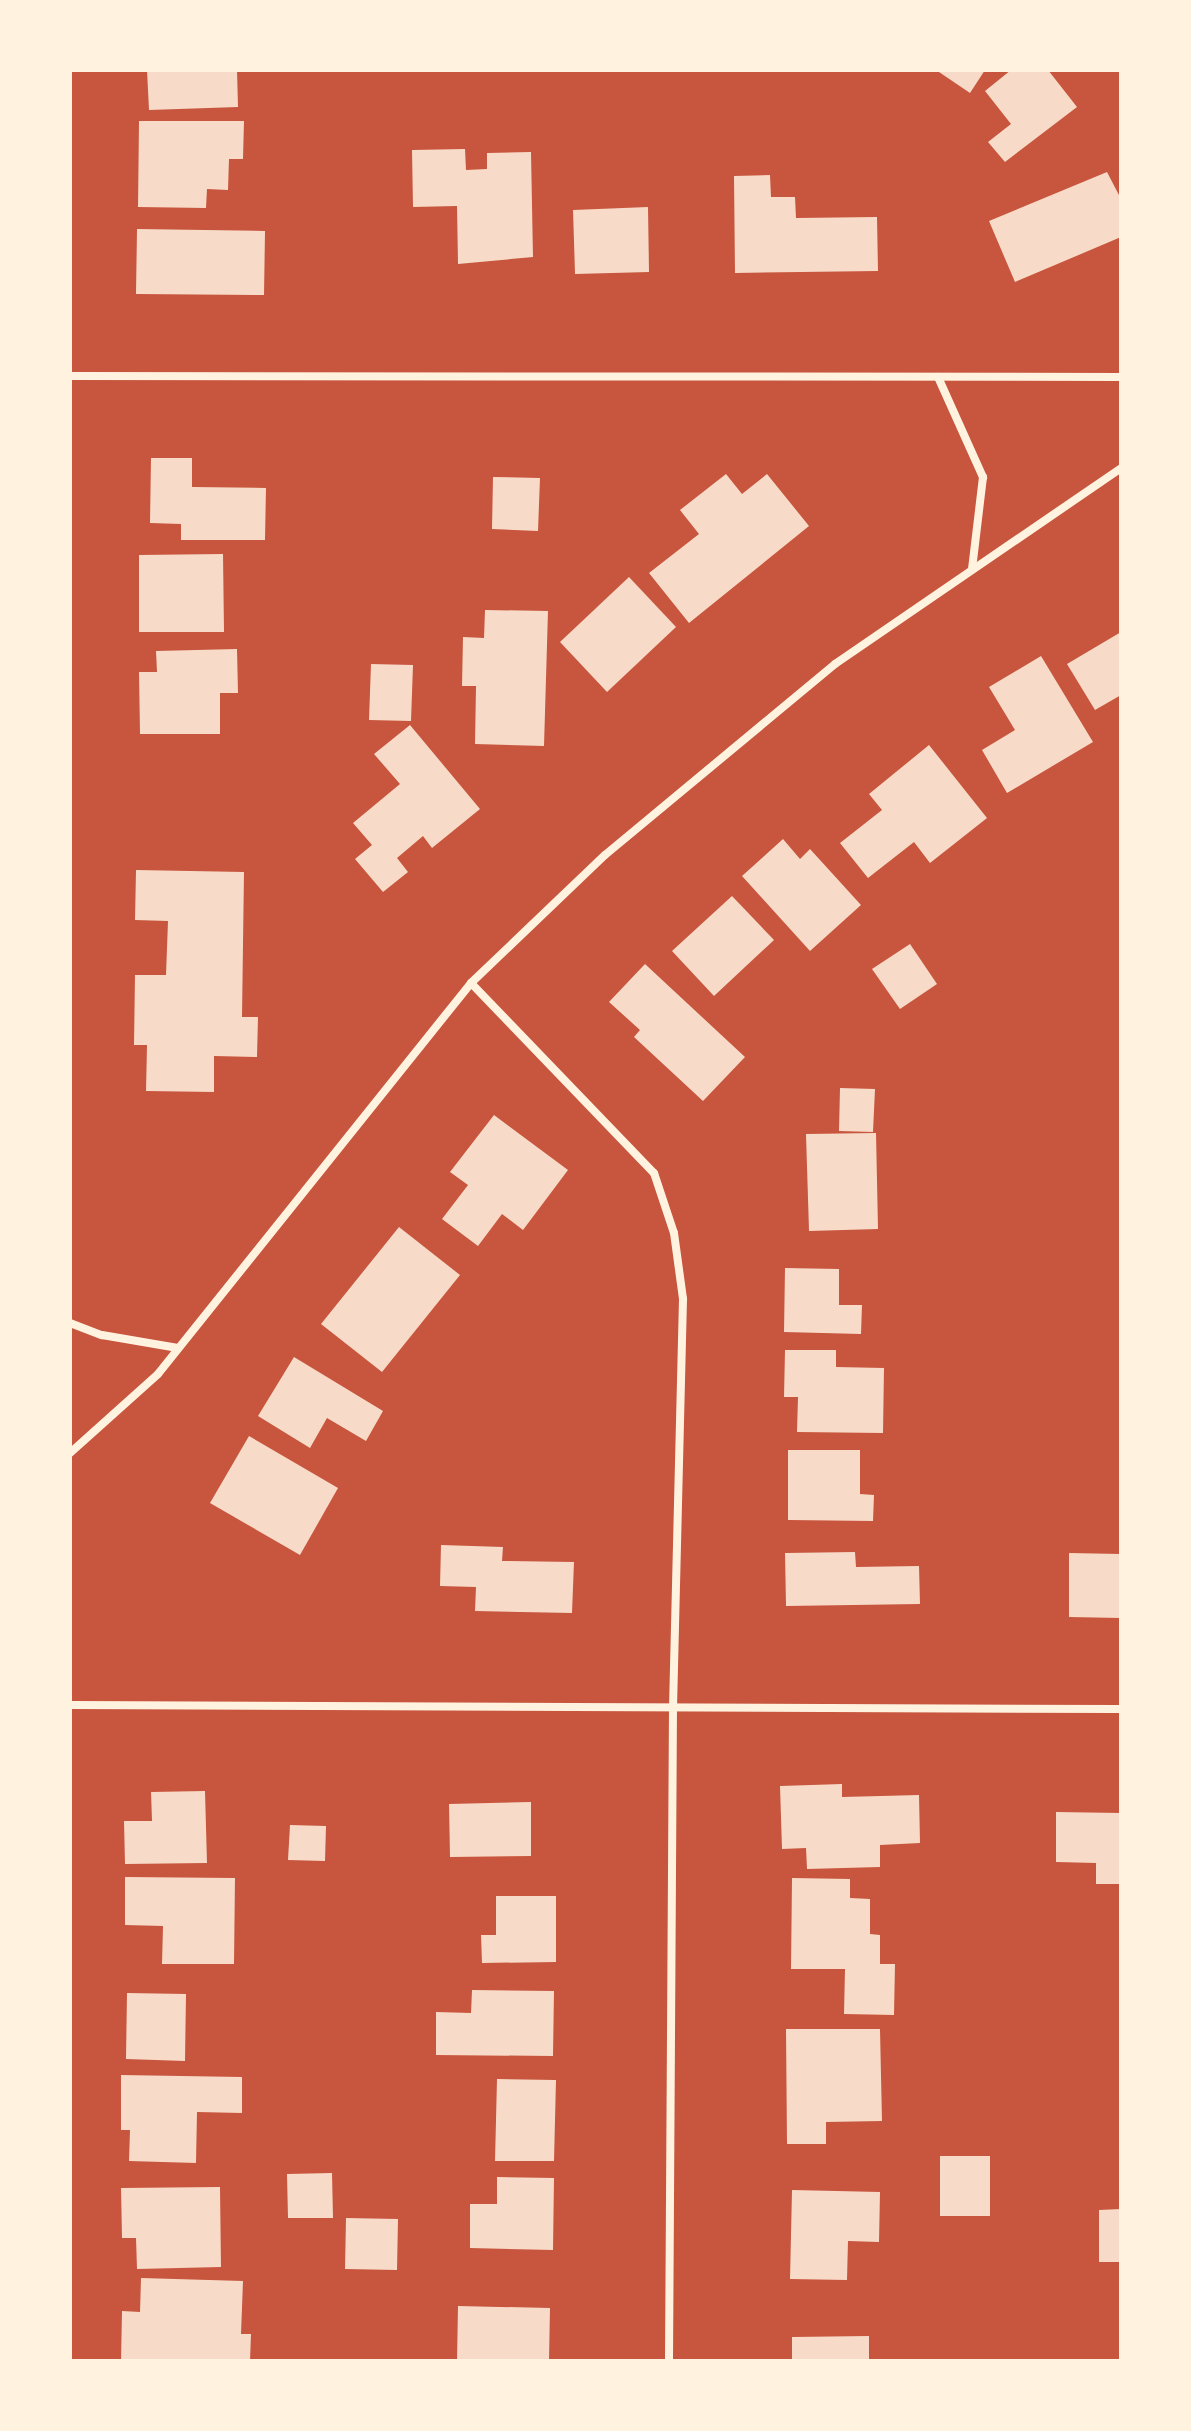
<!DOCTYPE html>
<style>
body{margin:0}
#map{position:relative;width:1191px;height:2431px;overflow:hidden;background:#c8553d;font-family:"IBM Plex Serif",serif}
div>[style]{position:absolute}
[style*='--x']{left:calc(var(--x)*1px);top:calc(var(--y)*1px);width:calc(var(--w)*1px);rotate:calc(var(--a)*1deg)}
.building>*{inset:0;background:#f7dbc8}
.minor>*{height:8px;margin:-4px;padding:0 4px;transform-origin:4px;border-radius:4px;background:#fff3e0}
span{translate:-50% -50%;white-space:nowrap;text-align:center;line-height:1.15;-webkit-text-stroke:7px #fff3e0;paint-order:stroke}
.frame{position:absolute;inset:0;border:72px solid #fff3e0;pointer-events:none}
</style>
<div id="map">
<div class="building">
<i style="clip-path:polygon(147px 70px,237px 70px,238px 107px,149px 110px)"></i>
<i style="clip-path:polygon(936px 70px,985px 70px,970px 93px)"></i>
<i style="clip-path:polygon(1011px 70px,1048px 70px,1077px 107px,1005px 162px,988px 142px,1011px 124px,985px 91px)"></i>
<i style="clip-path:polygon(139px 121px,244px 121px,243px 159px,229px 159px,228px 190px,207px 189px,206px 208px,138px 207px)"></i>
<i style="clip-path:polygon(465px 149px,466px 170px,487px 169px,487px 153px,531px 152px,533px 257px,458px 264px,457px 206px,413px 207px,412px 150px)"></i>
<i style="clip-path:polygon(1107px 172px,1121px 199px,1121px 237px,1015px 282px,989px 221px)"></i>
<i style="clip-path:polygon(770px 175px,771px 197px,795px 197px,796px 218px,877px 217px,878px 271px,735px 273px,734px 176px)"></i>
<i style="clip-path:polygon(648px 207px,649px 272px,575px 274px,573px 210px)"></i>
<i style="clip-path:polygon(137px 229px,265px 231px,264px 295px,136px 294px)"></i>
<i style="clip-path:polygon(151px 458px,192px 458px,192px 487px,266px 488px,265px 540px,181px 540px,181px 524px,150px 523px)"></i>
<i style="clip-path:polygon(726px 474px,742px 494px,767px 474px,809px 526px,689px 623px,649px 573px,699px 534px,680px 510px)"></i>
<i style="clip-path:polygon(493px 477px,540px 478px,538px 531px,492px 529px)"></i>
<i style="clip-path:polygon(223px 554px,224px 632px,139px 632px,139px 555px)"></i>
<i style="clip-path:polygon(629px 577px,676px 627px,607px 692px,560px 642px)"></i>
<i style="clip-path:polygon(485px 610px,548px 611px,544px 746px,475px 744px,476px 686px,462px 686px,463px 637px,484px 638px)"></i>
<i style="clip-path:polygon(1121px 632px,1121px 695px,1095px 710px,1067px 664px)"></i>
<i style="clip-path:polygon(237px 649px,238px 693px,220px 693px,220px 734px,140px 734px,139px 672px,157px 672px,156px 651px)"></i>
<i style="clip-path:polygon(1041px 656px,1093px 742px,1007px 793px,982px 750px,1015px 730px,989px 687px)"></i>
<i style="clip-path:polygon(371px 664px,413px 665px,411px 721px,369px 720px)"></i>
<i style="clip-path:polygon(410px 725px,480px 809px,432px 848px,423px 836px,397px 858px,408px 872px,383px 892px,355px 859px,372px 845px,353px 823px,400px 784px,374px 754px)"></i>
<i style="clip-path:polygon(929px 745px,987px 818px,930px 863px,914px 842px,868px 878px,840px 843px,882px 810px,869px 794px)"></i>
<i style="clip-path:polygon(783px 839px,800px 859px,810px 849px,861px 905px,810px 951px,742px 876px)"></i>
<i style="clip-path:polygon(136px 870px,244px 872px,242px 1017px,258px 1017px,257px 1057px,214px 1056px,214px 1092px,146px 1091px,147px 1045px,134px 1045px,135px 975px,166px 975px,168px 921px,135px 920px)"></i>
<i style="clip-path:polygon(732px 896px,774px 940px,714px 996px,672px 951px)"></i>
<i style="clip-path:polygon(910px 944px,937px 984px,900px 1009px,872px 969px)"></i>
<i style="clip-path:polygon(645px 964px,745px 1057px,703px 1101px,634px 1037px,640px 1030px,609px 1002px)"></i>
<i style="clip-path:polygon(840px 1088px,875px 1089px,873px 1132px,839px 1131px)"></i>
<i style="clip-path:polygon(494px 1115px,568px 1170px,523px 1230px,502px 1214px,478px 1246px,442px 1219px,468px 1185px,450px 1172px)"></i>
<i style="clip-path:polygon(876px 1133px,878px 1229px,809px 1231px,806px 1134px)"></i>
<i style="clip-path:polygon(399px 1227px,460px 1275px,382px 1372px,321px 1324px)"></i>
<i style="clip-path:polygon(785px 1268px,839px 1269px,839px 1305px,862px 1305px,861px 1334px,784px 1332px)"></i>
<i style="clip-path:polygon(785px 1350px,836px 1350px,836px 1367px,884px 1368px,883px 1433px,797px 1432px,798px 1397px,784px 1397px)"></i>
<i style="clip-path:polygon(294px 1357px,383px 1411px,366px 1441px,327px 1418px,310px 1448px,258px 1416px)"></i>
<i style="clip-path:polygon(249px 1436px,338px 1488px,300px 1555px,210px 1503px)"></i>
<i style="clip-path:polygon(788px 1450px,860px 1450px,860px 1494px,874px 1495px,873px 1521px,788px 1520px)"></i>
<i style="clip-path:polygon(441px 1545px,503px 1547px,502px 1561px,574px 1562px,572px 1613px,475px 1611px,476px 1587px,440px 1586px)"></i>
<i style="clip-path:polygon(855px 1552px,856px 1567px,919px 1566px,920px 1604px,786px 1606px,785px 1553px)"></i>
<i style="clip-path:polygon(1069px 1553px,1121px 1554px,1121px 1618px,1069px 1617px)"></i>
<i style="clip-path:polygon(842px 1784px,842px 1797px,919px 1795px,920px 1843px,880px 1845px,880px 1867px,807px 1869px,806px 1848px,782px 1849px,780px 1786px)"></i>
<i style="clip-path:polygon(205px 1791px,207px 1863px,125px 1864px,124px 1821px,152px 1821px,151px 1792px)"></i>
<i style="clip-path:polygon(531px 1802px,531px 1856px,450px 1857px,449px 1804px)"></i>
<i style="clip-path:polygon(1056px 1812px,1121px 1813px,1121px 1884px,1096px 1884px,1096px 1863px,1056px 1862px)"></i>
<i style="clip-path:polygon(290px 1825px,326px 1826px,325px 1861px,288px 1860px)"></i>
<i style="clip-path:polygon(125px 1877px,235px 1878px,234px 1964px,162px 1964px,163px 1926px,125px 1925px)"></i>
<i style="clip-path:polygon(792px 1878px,850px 1879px,850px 1898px,870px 1899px,870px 1934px,880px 1935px,880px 1964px,895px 1964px,894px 2015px,844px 2014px,845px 1969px,791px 1969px)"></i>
<i style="clip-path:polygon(496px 1896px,556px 1896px,556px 1962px,482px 1963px,481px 1935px,496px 1935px)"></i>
<i style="clip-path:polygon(472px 1990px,554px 1991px,553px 2056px,436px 2055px,436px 2012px,471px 2013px)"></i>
<i style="clip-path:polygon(127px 1993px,186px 1994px,185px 2061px,126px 2059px)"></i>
<i style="clip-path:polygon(786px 2029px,880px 2029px,882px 2121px,826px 2122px,826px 2144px,787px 2144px)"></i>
<i style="clip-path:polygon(121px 2075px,242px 2077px,242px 2113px,197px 2112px,196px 2163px,129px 2161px,130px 2130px,121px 2130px)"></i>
<i style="clip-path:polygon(497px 2079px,556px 2080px,554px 2161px,495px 2161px)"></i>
<i style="clip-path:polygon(940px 2156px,990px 2156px,990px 2216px,940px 2216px)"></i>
<i style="clip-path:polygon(332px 2173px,333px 2218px,288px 2218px,287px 2174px)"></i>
<i style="clip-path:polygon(497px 2177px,554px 2178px,553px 2250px,470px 2248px,470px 2204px,497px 2204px)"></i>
<i style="clip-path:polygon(220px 2187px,221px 2267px,137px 2269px,136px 2238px,122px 2238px,121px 2188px)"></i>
<i style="clip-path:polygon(792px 2190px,880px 2192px,879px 2242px,848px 2241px,847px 2280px,790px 2279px)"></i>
<i style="clip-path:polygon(1121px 2209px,1121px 2262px,1099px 2262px,1099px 2210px)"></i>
<i style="clip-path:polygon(346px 2218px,398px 2219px,397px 2270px,345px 2269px)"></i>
<i style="clip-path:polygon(141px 2278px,243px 2281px,241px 2334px,251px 2334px,250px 2361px,121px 2361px,122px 2311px,140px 2312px)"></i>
<i style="clip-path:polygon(458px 2306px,550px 2308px,549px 2361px,457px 2361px)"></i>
<i style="clip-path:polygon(869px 2336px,869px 2361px,792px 2361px,792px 2337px)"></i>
</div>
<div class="minor">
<i style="--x:70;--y:376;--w:1051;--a:0.05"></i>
<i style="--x:938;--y:377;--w:110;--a:65.8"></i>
<i style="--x:983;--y:477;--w:93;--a:96.8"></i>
<i style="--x:471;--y:983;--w:264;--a:46.1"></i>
<i style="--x:654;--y:1173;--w:63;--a:71.6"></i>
<i style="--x:674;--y:1233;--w:67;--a:82.2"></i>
<i style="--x:683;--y:1299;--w:408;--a:91.4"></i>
<i style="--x:673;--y:1707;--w:654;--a:90.35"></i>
<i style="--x:70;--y:1323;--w:34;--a:21"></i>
<i style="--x:102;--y:1335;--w:77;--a:9.7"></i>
<i style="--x:70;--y:1453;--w:118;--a:-41.9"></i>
<i style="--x:158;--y:1374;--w:501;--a:-51.32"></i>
<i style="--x:471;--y:983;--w:185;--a:-43.7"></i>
<i style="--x:605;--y:855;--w:299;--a:-39.7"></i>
<i style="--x:835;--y:664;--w:347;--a:-34.4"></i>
<i style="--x:70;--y:1705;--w:1051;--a:0.22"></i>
</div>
<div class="frame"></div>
</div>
